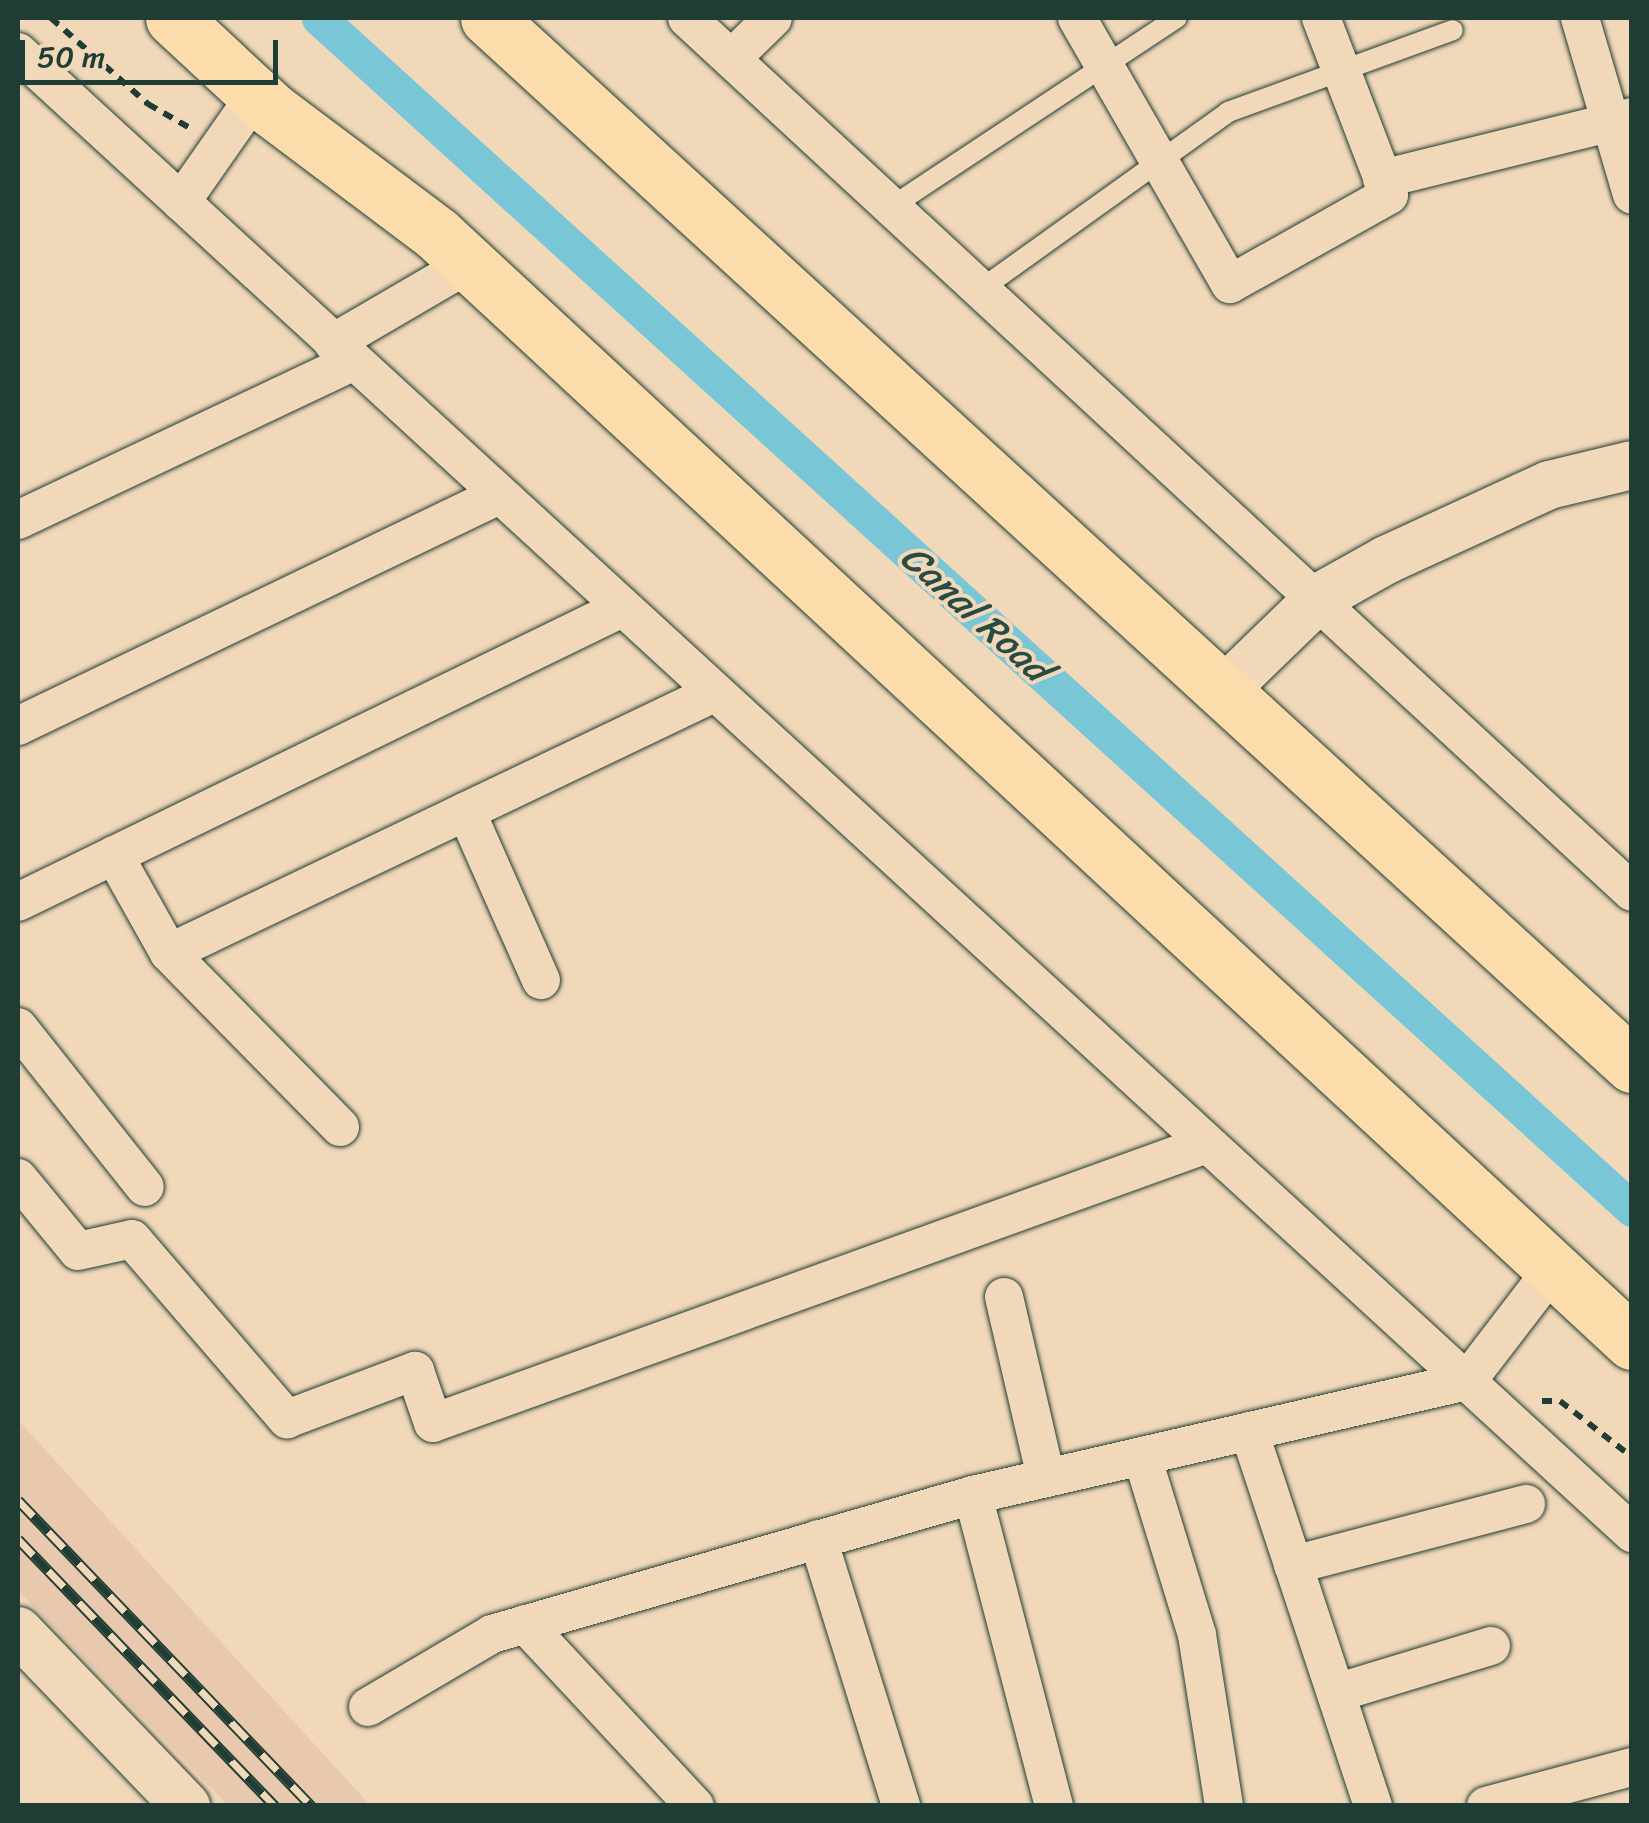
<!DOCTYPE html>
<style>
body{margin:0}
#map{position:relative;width:1649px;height:1823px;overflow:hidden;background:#f1d8b9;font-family:Sriracha,sans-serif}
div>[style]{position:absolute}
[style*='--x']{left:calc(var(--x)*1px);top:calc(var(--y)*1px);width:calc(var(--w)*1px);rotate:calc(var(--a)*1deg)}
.built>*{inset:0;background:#e9c9ae}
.canal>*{height:35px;margin:-17.5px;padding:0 17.5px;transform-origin:17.5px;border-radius:17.5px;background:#78c6d6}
.path>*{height:6px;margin-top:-3px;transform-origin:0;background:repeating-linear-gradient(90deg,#1f3d34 0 10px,transparent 0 18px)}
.roads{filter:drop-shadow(0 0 2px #1f3d34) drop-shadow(0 0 2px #1f3d34)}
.service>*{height:20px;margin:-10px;padding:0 10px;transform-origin:10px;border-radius:10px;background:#f1d8b9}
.minor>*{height:38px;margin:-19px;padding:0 19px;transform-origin:19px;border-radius:19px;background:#f1d8b9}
.tertiary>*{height:48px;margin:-24px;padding:0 24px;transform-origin:24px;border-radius:24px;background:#f1d8b9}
.trunk>*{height:55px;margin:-27.5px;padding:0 27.5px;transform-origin:27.5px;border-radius:27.5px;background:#fddcac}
.rail>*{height:11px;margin-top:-5.5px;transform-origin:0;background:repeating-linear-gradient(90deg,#f1d8b9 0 22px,#1f3d34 0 44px);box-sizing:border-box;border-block:2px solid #1f3d34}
span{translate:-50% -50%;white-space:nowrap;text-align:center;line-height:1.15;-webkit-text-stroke:8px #f1d8b9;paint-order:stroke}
.water-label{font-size:38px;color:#284b44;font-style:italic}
.frame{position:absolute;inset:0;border:20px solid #1f3d34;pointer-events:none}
.scale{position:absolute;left:20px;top:40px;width:258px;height:45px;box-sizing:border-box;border:5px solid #1f3d34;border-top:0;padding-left:12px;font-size:30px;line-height:35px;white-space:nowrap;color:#1f3d34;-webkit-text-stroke:8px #f1d8b9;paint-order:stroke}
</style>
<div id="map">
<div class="built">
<i style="clip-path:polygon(18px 1420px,370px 1805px,228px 1805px,18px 1591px)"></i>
</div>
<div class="canal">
<i style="--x:319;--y:18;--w:1773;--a:42.21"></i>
</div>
<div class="path">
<i style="--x:51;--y:18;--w:130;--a:41.6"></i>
<i style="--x:148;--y:104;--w:48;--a:29.7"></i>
<i style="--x:1542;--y:1401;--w:18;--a:0"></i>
<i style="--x:1560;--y:1401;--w:91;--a:37.9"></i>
</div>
<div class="roads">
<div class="service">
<i style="--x:894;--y:205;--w:339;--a:-33.5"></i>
<i style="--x:984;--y:287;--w:300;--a:-35.6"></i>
<i style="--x:1228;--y:112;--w:239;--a:-20"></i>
</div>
<div class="minor">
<i style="--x:687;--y:18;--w:1287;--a:42.76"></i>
<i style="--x:1077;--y:18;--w:307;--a:60.1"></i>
<i style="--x:1230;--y:284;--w:182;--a:-29.2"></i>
<i style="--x:1389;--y:195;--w:190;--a:-111"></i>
<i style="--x:1580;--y:18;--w:184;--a:73.6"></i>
<i style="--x:18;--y:52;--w:2191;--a:42.54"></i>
<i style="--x:732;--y:58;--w:57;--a:-44.3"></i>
<i style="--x:1382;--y:179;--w:258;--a:-13.9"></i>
<i style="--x:181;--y:202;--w:131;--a:-55"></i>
<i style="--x:333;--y:343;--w:156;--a:-30.3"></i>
<i style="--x:18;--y:520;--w:370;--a:-25.3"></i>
<i style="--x:18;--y:726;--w:534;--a:-25.65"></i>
<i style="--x:466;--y:811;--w:185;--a:66.1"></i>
<i style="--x:114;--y:855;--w:112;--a:60.7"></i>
<i style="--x:169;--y:953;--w:244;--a:45.5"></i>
<i style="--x:18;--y:902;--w:672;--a:-25.95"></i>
<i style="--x:169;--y:953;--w:604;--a:-25.5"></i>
<i style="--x:18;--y:1027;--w:204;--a:51.6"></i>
<i style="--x:18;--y:1178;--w:94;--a:50.6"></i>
<i style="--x:78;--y:1251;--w:55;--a:-12.5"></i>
<i style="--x:132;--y:1239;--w:238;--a:49.3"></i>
<i style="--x:287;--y:1419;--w:137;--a:-20.6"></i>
<i style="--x:415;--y:1371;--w:55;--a:70.9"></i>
<i style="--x:433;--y:1423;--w:823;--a:-19.82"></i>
<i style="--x:1004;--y:1297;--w:186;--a:76.9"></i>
<i style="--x:1249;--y:1431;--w:395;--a:71.7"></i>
<i style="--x:1142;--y:1456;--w:187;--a:72.9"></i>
<i style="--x:1197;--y:1635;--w:173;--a:81"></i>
<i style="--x:973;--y:1495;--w:321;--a:75.4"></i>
<i style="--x:818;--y:1539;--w:280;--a:72.7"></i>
<i style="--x:1293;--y:1565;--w:241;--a:-14.7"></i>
<i style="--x:525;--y:1624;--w:249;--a:47"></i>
<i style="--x:1336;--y:1693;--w:162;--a:-16.9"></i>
<i style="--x:368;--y:1707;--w:144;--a:-30.5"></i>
<i style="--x:492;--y:1634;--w:501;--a:-16.12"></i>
<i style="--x:973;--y:1495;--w:507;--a:-12.99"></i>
<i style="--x:1467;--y:1381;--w:141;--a:-52.5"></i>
<i style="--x:1486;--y:1806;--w:151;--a:-15"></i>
</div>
<div class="tertiary">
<i style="--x:1223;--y:691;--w:135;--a:-44.1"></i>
<i style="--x:1320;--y:597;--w:76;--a:-29.3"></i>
<i style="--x:1386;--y:560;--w:179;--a:-24.7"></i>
<i style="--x:1549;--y:485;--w:85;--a:-13.5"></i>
<i style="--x:18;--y:1631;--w:243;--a:46.2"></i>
</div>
<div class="trunk">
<i style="--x:173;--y:18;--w:135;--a:42.9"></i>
<i style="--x:272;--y:110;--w:206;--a:36.9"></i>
<i style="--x:437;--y:234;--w:1630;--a:42.84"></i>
<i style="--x:488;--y:18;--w:1551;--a:42.47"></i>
</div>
</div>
<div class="rail">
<i style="--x:18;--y:1500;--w:424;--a:46.2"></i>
<i style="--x:18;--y:1539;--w:371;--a:46.1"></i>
</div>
<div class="water-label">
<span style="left:975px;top:613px;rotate:42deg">Canal Road</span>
</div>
<div class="frame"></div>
<div class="scale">50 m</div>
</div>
